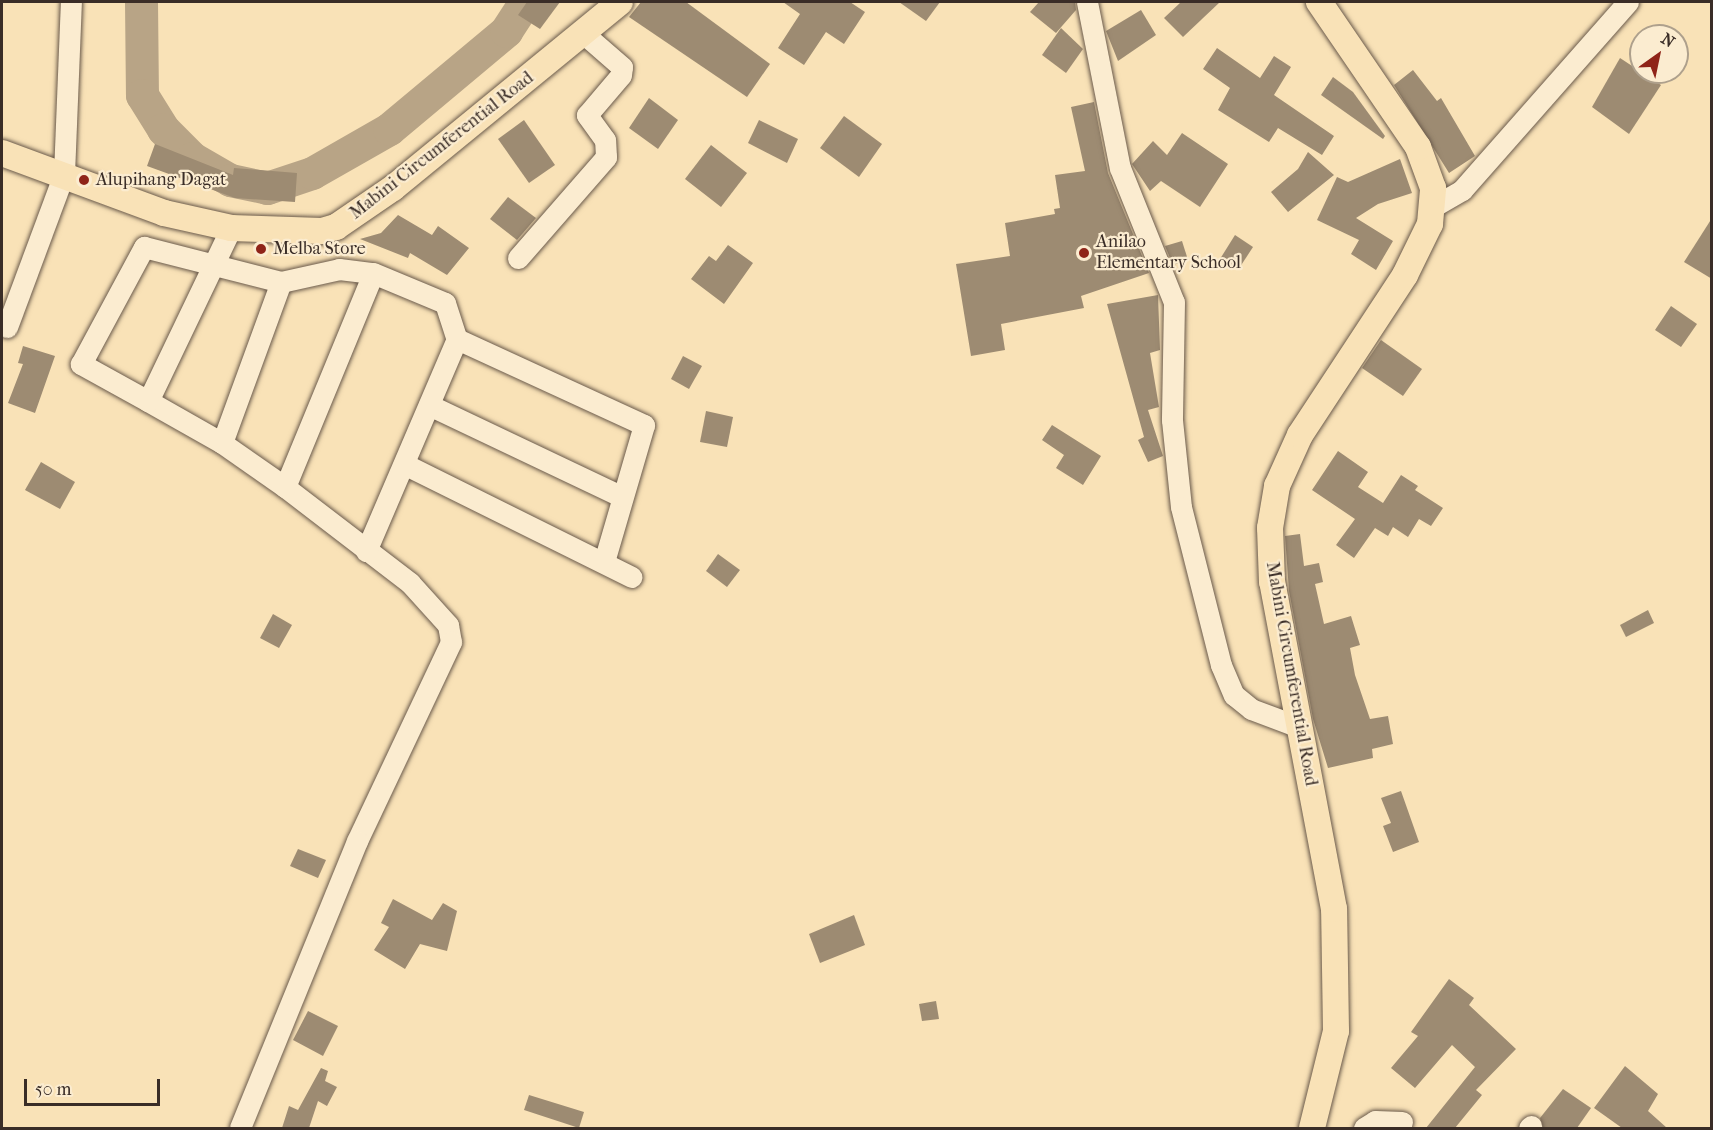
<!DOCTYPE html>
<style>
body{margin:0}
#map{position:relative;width:1713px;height:1130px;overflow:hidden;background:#f9e2b7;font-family:"IM FELL French Canon",serif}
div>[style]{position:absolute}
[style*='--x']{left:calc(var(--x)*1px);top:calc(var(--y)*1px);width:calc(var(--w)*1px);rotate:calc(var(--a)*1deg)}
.river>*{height:33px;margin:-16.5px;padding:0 16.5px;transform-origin:16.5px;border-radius:16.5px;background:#b8a486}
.building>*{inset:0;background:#9d8b72}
.roads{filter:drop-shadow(0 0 2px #6a5a4b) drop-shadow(0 0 2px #6a5a4b)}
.minor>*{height:21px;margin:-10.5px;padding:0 10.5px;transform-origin:10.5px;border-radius:10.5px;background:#fbecd0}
.major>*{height:26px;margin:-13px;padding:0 13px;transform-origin:13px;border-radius:13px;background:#f9e2b7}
.dots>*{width:16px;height:16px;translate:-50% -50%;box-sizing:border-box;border:3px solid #fbecd0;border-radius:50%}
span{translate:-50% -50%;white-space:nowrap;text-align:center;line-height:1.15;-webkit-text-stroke:4.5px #fbecd0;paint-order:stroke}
.street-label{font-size:18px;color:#3a2d27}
.poi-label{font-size:18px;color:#3a2d27}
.left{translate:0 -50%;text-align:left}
.frame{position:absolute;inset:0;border:3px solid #3a2d27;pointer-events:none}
.north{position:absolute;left:1629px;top:24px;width:60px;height:60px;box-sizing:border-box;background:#fbecd0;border:2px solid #aea08c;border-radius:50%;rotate:33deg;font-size:16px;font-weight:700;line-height:24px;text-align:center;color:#3a2d27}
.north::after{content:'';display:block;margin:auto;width:21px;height:27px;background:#8f2418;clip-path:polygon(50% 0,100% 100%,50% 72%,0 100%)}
.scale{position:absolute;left:24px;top:1079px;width:136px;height:27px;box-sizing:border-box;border:3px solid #3a2d27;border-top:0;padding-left:8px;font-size:18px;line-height:21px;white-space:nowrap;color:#3a2d27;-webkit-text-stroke:4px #fbecd0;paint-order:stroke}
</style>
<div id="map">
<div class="river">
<i style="--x:141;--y:2;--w:93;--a:89.4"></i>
<i style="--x:142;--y:95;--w:40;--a:58"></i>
<i style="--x:163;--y:129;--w:41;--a:45"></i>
<i style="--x:192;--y:158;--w:44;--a:30.1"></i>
<i style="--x:230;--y:180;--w:38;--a:12"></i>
<i style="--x:267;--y:188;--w:47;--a:-18.4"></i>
<i style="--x:312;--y:173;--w:89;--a:-29.7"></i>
<i style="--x:389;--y:129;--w:153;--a:-39.9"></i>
<i style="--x:506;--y:31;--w:35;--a:-57"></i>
</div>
<div class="building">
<i style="clip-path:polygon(527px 2px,560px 2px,540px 29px,518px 15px)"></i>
<i style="clip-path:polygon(641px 2px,686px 2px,770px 64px,747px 97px,629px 17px)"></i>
<i style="clip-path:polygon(783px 2px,850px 2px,865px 12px,844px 44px,826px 32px,804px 65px,778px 48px,800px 14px)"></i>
<i style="clip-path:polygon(899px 2px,940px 2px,926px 21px)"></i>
<i style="clip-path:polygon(1039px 2px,1075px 2px,1076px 10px,1056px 33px,1030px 12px)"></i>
<i style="clip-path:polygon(1181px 2px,1220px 2px,1183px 37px,1164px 18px)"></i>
<i style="clip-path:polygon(1141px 10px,1156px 35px,1118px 61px,1106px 31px)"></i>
<i style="clip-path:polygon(1061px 28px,1083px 49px,1066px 73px,1042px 55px)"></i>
<i style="clip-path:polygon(1217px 48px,1260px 78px,1274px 56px,1291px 67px,1274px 95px,1334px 136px,1322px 155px,1278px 128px,1269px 142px,1218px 110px,1230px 88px,1203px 69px)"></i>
<i style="clip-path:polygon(1620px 58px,1661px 85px,1629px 134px,1592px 107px)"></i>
<i style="clip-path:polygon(1413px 70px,1437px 101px,1441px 98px,1475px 156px,1449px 173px,1394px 85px)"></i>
<i style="clip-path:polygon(1333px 77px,1353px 92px,1385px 136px,1383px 139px,1321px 95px)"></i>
<i style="clip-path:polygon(649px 98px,678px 120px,658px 149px,629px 128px)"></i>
<i style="clip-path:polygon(1094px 102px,1108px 173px,1149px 273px,1081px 296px,1084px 308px,1001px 324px,1005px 350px,971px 356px,956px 264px,1010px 256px,1005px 223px,1055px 214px,1054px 209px,1060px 208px,1055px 175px,1085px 171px,1071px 107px)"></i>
<i style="clip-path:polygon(844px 116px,882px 144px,859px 177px,820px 148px)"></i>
<i style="clip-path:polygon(524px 120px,555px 165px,529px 183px,498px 139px)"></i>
<i style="clip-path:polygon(759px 120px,798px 139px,787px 163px,748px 143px)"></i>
<i style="clip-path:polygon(1182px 133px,1228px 164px,1200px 207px,1161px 181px,1150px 191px,1132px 164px,1153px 141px,1167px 155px)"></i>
<i style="clip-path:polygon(155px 144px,233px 175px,234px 168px,297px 173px,295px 202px,235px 198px,147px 166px)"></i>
<i style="clip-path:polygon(711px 145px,747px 173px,721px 207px,685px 179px)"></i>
<i style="clip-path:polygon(1308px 152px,1334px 175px,1288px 212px,1271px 192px,1298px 169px)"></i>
<i style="clip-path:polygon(1400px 159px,1412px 193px,1378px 204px,1356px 218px,1393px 241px,1376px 270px,1351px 254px,1359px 240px,1317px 220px,1337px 177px,1348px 182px)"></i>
<i style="clip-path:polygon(508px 197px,536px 218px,517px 240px,490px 219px)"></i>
<i style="clip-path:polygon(398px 215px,432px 235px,438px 226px,469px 248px,447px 275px,410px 253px,408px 258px,360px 239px,381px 233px)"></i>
<i style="clip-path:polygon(1712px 218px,1712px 279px,1684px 262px)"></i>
<i style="clip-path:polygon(1235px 235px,1253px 247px,1238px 270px,1220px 259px)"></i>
<i style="clip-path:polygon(1182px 241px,1188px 260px,1173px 265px,1165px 246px)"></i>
<i style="clip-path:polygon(728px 245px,753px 263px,724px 304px,691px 279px,709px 256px,716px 261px)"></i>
<i style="clip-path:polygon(1158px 295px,1160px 350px,1150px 353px,1159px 407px,1148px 410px,1163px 456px,1148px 462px,1138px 440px,1144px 437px,1107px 304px)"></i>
<i style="clip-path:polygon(1671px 306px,1697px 324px,1681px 347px,1655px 330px)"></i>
<i style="clip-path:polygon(1381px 340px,1422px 369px,1403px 396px,1362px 368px)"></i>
<i style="clip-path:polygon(23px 346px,55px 356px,35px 413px,8px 403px,23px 364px,18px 363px)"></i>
<i style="clip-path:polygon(683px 356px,702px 366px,689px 389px,671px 379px)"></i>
<i style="clip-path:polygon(706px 411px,733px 417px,727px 447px,700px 442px)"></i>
<i style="clip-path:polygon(1052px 425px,1101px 456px,1083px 485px,1056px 468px,1064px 455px,1042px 440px)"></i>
<i style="clip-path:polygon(1338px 451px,1368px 472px,1358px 487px,1383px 503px,1401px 475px,1418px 486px,1415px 490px,1443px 508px,1431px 526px,1419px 519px,1408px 537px,1393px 527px,1388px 536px,1375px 528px,1354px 558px,1336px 545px,1355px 519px,1312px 490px)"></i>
<i style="clip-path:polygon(41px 462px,75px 482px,60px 509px,25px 490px)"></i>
<i style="clip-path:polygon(1300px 534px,1304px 566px,1319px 563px,1323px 582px,1315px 584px,1324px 624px,1351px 616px,1360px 645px,1350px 648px,1355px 675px,1370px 719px,1388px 716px,1393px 744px,1372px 749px,1373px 758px,1328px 768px,1313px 719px,1289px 591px,1285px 536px)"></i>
<i style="clip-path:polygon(718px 554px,740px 570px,727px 587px,706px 571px)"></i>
<i style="clip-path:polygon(1648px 610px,1654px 623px,1626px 637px,1620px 625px)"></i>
<i style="clip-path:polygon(273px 614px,292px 625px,279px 648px,260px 638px)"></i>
<i style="clip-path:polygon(1401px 791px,1419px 842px,1393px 852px,1383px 826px,1391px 823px,1381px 798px)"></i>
<i style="clip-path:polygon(298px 849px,326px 860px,318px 878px,290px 866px)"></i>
<i style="clip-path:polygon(393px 899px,432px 920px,443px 903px,457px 911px,447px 951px,420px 944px,405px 969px,374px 950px,389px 927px,381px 923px)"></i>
<i style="clip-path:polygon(854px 915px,865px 945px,820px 963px,809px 934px)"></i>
<i style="clip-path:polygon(1449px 979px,1474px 998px,1469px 1005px,1516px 1049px,1476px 1090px,1482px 1095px,1455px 1128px,1426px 1128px,1475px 1067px,1452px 1045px,1415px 1088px,1391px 1068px,1418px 1036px,1411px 1032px)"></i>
<i style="clip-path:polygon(936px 1001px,939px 1019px,922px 1021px,919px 1004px)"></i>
<i style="clip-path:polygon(308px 1011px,338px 1026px,323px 1056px,293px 1040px)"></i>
<i style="clip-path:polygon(1625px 1066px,1658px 1094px,1648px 1111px,1667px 1128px,1622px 1128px,1594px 1108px)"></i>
<i style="clip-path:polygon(321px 1068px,328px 1071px,325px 1081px,337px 1087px,327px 1106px,318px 1101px,309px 1128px,282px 1128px,289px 1106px,298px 1110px)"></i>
<i style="clip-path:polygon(1563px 1089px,1591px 1108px,1577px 1128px,1543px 1128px,1540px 1118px)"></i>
<i style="clip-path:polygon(529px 1095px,584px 1112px,579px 1128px,524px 1110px)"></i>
</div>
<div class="roads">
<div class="minor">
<i style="--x:1087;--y:2;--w:169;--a:78.8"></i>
<i style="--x:1120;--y:168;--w:144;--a:68.1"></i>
<i style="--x:1174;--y:302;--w:118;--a:91"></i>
<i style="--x:1172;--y:420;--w:87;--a:84.1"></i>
<i style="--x:1181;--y:507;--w:163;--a:75.8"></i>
<i style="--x:1221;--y:665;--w:33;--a:67"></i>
<i style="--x:1234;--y:695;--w:22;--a:39"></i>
<i style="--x:1251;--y:709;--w:51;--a:20.6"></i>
<i style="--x:1431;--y:208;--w:36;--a:-30"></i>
<i style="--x:1462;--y:190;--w:251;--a:-48.6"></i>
<i style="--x:231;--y:228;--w:192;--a:115.6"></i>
<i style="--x:148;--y:401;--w:85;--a:29.6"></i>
<i style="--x:222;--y:443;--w:77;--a:34.9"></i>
<i style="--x:285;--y:487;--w:158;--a:37.5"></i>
<i style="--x:410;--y:583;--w:57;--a:47.9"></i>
<i style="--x:448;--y:625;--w:17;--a:80"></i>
<i style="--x:451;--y:642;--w:220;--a:115.3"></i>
<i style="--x:357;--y:841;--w:310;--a:112.2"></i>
<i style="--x:518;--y:258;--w:134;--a:-48.9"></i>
<i style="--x:606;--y:157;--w:17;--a:-93"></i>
<i style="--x:605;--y:140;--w:31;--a:-126"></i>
<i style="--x:587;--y:115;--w:52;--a:-49.6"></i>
<i style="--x:621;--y:75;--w:8;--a:-83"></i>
<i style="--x:622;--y:67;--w:50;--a:-139"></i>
<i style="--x:7;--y:327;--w:163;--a:-69.6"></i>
<i style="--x:64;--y:174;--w:172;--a:-87.7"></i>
<i style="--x:148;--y:401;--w:77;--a:-151.1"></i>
<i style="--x:81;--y:364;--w:133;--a:-61.7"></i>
<i style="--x:144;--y:247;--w:141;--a:14.3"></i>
<i style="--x:281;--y:282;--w:59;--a:-12.6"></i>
<i style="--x:339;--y:269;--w:34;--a:7"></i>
<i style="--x:373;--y:273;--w:78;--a:22.6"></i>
<i style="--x:445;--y:303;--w:38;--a:72"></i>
<i style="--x:457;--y:339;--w:206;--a:24.7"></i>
<i style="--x:644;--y:425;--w:143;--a:106.3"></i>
<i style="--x:429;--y:405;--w:212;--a:25.4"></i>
<i style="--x:222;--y:443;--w:171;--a:-69.9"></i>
<i style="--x:404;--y:464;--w:254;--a:26.4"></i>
<i style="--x:285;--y:487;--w:231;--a:-67.6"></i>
<i style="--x:366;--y:551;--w:231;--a:-66.8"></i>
<i style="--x:1364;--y:1128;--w:13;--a:-32"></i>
<i style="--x:1375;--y:1121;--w:27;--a:2"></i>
<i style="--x:1529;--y:1128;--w:3;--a:-45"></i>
</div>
<div class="major">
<i style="--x:2;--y:153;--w:173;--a:20.3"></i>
<i style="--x:164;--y:213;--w:69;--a:12.6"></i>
<i style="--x:231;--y:228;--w:91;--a:1.9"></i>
<i style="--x:322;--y:231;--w:15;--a:-16"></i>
<i style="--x:336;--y:227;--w:69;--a:-34.4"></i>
<i style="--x:393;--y:188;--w:293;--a:-39.3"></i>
<i style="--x:1312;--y:1128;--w:100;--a:-76.1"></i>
<i style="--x:1336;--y:1031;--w:122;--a:-90.9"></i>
<i style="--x:1334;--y:909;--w:333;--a:-100.7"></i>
<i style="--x:1272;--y:582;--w:54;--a:-92.1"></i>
<i style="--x:1270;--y:528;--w:43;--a:-80.5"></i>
<i style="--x:1277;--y:486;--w:56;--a:-65.7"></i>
<i style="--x:1300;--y:435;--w:191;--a:-56.7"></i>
<i style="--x:1405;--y:275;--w:57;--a:-63.9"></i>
<i style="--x:1430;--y:224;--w:36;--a:-85"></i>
<i style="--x:1433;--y:188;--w:44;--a:-110.1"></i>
<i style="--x:1418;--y:147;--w:176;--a:-124.3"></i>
</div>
</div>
<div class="dots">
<i style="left:84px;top:180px;background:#8f2418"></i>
<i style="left:261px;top:249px;background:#8f2418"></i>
<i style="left:1084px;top:253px;background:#8f2418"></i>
</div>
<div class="street-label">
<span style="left:442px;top:146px;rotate:-38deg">Mabini Circumferential Road</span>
<span style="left:1291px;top:674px;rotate:80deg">Mabini Circumferential Road</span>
</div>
<div class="poi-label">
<span class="left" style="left:96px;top:180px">Alupihang Dagat</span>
<span class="left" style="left:1096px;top:253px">Anilao<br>Elementary School</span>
<span class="left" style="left:273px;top:249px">Melba Store</span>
</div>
<div class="frame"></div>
<div class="north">N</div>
<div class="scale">50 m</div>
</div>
